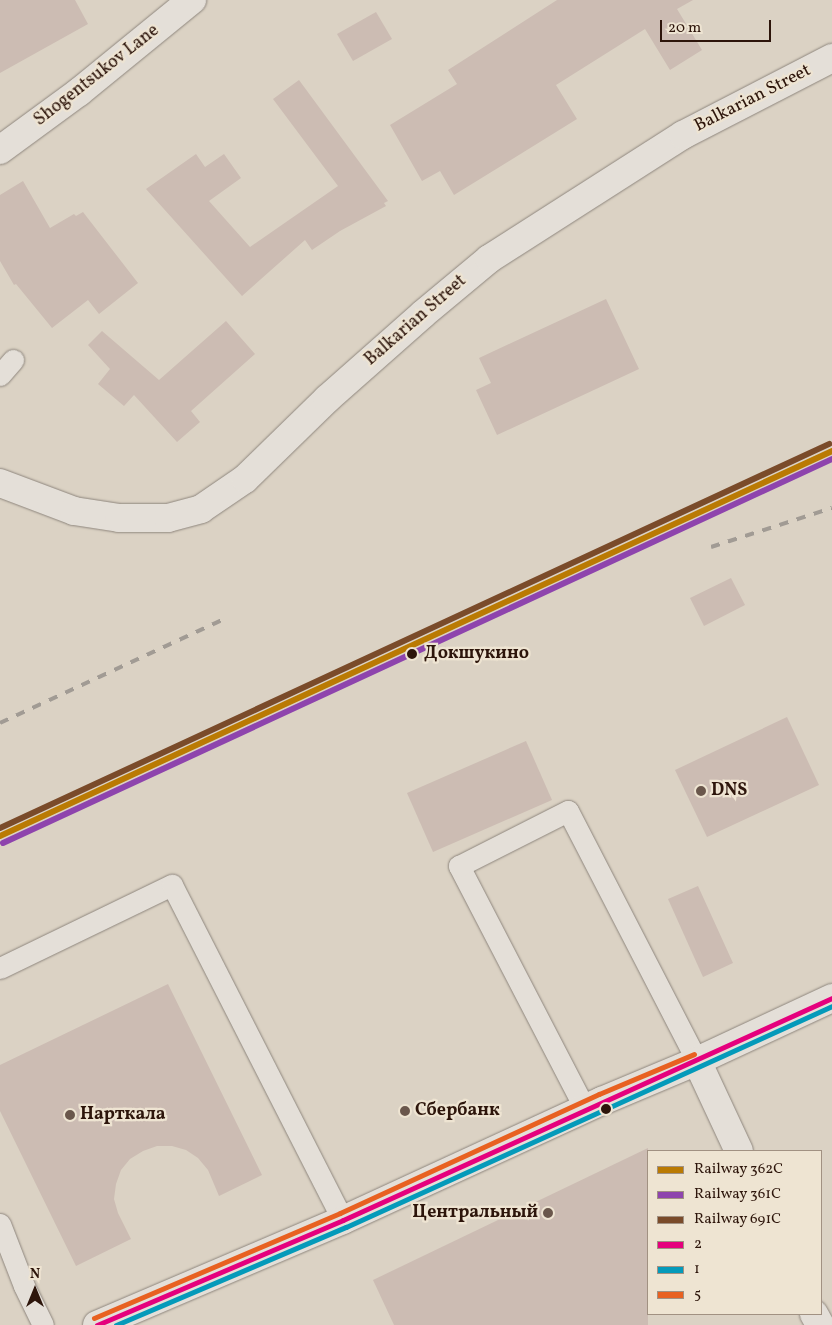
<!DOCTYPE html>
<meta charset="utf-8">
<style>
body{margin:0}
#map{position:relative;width:832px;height:1325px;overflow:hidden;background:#dbd2c4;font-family:Vollkorn,serif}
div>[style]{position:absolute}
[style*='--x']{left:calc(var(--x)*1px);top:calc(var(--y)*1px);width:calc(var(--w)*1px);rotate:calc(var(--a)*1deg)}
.building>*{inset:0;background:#ccbcb3}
.roads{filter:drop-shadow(0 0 1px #8e867d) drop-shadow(0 0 1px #8e867d)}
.lane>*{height:21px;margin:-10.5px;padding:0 10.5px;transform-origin:10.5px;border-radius:10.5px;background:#e4dfd8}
.street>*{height:28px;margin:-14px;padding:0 14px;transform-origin:14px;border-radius:14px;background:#e4dfd8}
.secondary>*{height:28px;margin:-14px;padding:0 14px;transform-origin:14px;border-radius:14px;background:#e4dfd8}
.rail>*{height:4px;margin-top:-2px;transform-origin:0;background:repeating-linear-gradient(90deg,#a19b94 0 9px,transparent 0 18px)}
.bus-1>*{height:5px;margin:-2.5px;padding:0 2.5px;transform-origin:2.5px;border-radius:2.5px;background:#e5007d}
.bus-2>*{height:5px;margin:-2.5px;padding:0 2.5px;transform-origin:2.5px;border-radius:2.5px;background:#049aba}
.bus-3>*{height:5px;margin:-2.5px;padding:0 2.5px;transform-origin:2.5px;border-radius:2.5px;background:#e86121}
.rail-1>*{height:6px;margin:-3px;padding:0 3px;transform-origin:3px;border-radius:3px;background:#ba7a03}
.rail-2>*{height:6px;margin:-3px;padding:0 3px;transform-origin:3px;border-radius:3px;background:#8e44ad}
.rail-3>*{height:6px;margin:-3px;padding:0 3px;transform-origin:3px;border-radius:3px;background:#7a4b2a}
.dots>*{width:14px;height:14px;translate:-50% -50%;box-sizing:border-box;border:2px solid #eee4d2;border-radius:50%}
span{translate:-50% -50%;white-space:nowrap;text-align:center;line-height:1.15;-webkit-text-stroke:4.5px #eee4d2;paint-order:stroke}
.street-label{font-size:18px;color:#2d150b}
.stop-label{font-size:18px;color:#2d150b;font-weight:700}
.left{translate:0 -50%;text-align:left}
.poi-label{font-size:18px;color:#2d150b;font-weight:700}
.right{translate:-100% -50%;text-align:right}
.legend{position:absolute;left:647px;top:1150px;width:175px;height:165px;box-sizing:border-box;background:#eee4d2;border:1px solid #a19182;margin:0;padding:6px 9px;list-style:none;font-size:15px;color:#2d150b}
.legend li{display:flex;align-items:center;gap:10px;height:25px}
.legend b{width:25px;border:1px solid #a19182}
.north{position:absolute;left:10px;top:1265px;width:50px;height:50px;-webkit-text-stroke:4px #eee4d2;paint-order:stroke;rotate:0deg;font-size:14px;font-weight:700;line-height:20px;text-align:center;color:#2d150b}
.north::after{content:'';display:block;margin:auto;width:18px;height:22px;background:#2d150b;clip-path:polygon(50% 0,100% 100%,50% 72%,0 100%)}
.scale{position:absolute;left:660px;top:20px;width:111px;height:22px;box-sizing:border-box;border:2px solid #2d150b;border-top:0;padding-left:6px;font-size:15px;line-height:18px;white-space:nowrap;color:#2d150b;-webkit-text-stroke:4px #eee4d2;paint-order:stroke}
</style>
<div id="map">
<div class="building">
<i style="clip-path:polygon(0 0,75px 0,88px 24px,0 73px)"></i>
<i style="clip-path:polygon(557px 0,693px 0,677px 9px,702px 50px,670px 70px,645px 29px,556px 85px,577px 119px,454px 195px,440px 171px,422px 181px,390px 125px,457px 84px,448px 70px)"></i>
<i style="clip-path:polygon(376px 12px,392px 39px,353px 61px,337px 34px)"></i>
<i style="clip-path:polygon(299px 80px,388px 201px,384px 203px,386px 206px,340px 231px,312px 250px,305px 240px,242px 296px,146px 189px,196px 154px,205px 167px,224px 154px,241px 178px,209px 201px,250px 247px,338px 186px,273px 99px)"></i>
<i style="clip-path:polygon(23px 181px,50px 228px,74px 214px,76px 216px,83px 212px,138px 283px,99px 314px,88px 300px,52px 328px,16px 284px,14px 285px,0 261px,0 195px)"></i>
<i style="clip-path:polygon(606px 299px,639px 369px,497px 435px,476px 390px,491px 383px,479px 358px)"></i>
<i style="clip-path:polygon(226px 321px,255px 354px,191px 411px,200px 422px,177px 442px,134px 395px,124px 406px,98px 384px,110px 369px,88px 345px,102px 331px,159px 380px)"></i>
<i style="clip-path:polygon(731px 578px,745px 605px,704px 626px,690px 598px)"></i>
<i style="clip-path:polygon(787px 717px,819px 785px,707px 837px,675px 770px)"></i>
<i style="clip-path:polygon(526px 741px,552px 800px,433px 852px,407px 793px)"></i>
<i style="clip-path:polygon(698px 886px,733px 963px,703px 977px,668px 899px)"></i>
<i style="clip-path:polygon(168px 984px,262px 1175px,219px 1196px,208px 1170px,198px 1158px,186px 1150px,172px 1146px,157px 1146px,143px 1151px,130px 1159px,121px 1170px,116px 1184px,114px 1199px,118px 1213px,131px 1239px,76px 1266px,0 1111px,0 1065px)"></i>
<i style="clip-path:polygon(648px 1148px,648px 1325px,394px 1325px,373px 1280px)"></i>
</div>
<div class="roads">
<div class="lane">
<i style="--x:0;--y:375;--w:20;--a:-49"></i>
<i style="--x:0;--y:968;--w:191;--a:-25.8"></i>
<i style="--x:172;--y:885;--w:376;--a:63"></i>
<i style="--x:585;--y:1109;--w:274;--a:-117.4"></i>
<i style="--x:459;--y:866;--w:122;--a:-26.8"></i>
<i style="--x:568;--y:811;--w:281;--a:62.7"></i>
<i style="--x:0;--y:1224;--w:66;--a:68.8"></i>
<i style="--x:24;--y:1286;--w:43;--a:64"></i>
</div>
<div class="street">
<i style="--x:0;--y:150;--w:98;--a:-36.3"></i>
<i style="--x:79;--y:92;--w:146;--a:-39.2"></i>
<i style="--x:0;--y:483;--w:79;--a:20.7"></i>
<i style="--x:74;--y:511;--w:46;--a:8.8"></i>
<i style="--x:119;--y:518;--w:49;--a:0"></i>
<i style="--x:168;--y:518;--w:34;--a:-15"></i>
<i style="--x:201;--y:509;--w:53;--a:-34.3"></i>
<i style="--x:245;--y:479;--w:115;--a:-44.3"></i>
<i style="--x:327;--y:399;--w:128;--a:-41.5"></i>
<i style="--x:423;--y:314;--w:86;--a:-39.8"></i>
<i style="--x:489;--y:259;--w:230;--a:-32.6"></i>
<i style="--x:683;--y:135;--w:168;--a:-27.3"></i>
<i style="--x:697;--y:1061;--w:149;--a:-25"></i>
</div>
<div class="secondary">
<i style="--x:814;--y:1314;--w:13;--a:61"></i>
<i style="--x:97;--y:1325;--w:267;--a:-23.1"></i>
<i style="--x:343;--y:1220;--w:285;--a:-24.7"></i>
<i style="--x:602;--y:1101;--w:103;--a:-22.8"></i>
<i style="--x:697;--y:1061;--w:99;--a:65"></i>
</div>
</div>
<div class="rail">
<i style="--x:711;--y:547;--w:127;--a:-17.9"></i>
<i style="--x:0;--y:723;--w:251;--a:-24.9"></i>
</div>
<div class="bus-1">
<i style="--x:97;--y:1325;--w:267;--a:-23.1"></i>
<i style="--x:343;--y:1220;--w:537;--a:-24.42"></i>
</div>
<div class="bus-2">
<i style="--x:116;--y:1325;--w:250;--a:-23.1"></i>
<i style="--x:346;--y:1227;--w:534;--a:-24.45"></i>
</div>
<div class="bus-3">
<i style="--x:94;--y:1318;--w:267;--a:-23.1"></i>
<i style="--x:340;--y:1213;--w:285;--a:-24.7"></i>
<i style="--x:599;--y:1094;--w:103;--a:-22.8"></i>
</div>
<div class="rail-1">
<i style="--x:0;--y:836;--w:917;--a:-24.83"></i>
</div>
<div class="rail-2">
<i style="--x:3;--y:843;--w:914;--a:-24.85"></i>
</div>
<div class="rail-3">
<i style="--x:0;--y:828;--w:914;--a:-24.85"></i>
</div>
<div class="dots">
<i style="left:412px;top:654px;background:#2d150b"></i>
<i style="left:701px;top:791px;background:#6a574c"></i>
<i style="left:606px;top:1109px;background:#2d150b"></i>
<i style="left:405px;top:1111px;background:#6a574c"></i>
<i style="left:70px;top:1115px;background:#6a574c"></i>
<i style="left:548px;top:1213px;background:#6a574c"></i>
</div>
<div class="street-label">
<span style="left:97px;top:76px;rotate:-38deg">Shogentsukov Lane</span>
<span style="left:753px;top:99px;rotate:-27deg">Balkarian Street</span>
<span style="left:416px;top:321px;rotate:-41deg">Balkarian Street</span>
</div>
<div class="stop-label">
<span class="left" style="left:424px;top:654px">Докшукино</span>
</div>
<div class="poi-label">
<span class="left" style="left:711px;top:791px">DNS</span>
<span class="left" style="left:415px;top:1111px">Сбербанк</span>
<span class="left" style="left:80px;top:1115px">Нарткала</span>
<span class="right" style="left:538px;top:1213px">Центральный</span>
</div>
<ul class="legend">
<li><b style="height:6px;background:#ba7a03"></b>Railway 362С</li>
<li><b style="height:6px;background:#8e44ad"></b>Railway 361С</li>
<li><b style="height:6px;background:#7a4b2a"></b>Railway 691С</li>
<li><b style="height:6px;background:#e5007d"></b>2</li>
<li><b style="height:6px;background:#049aba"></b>1</li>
<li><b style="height:6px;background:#e86121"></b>5</li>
</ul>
<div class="north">N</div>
<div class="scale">20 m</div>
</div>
